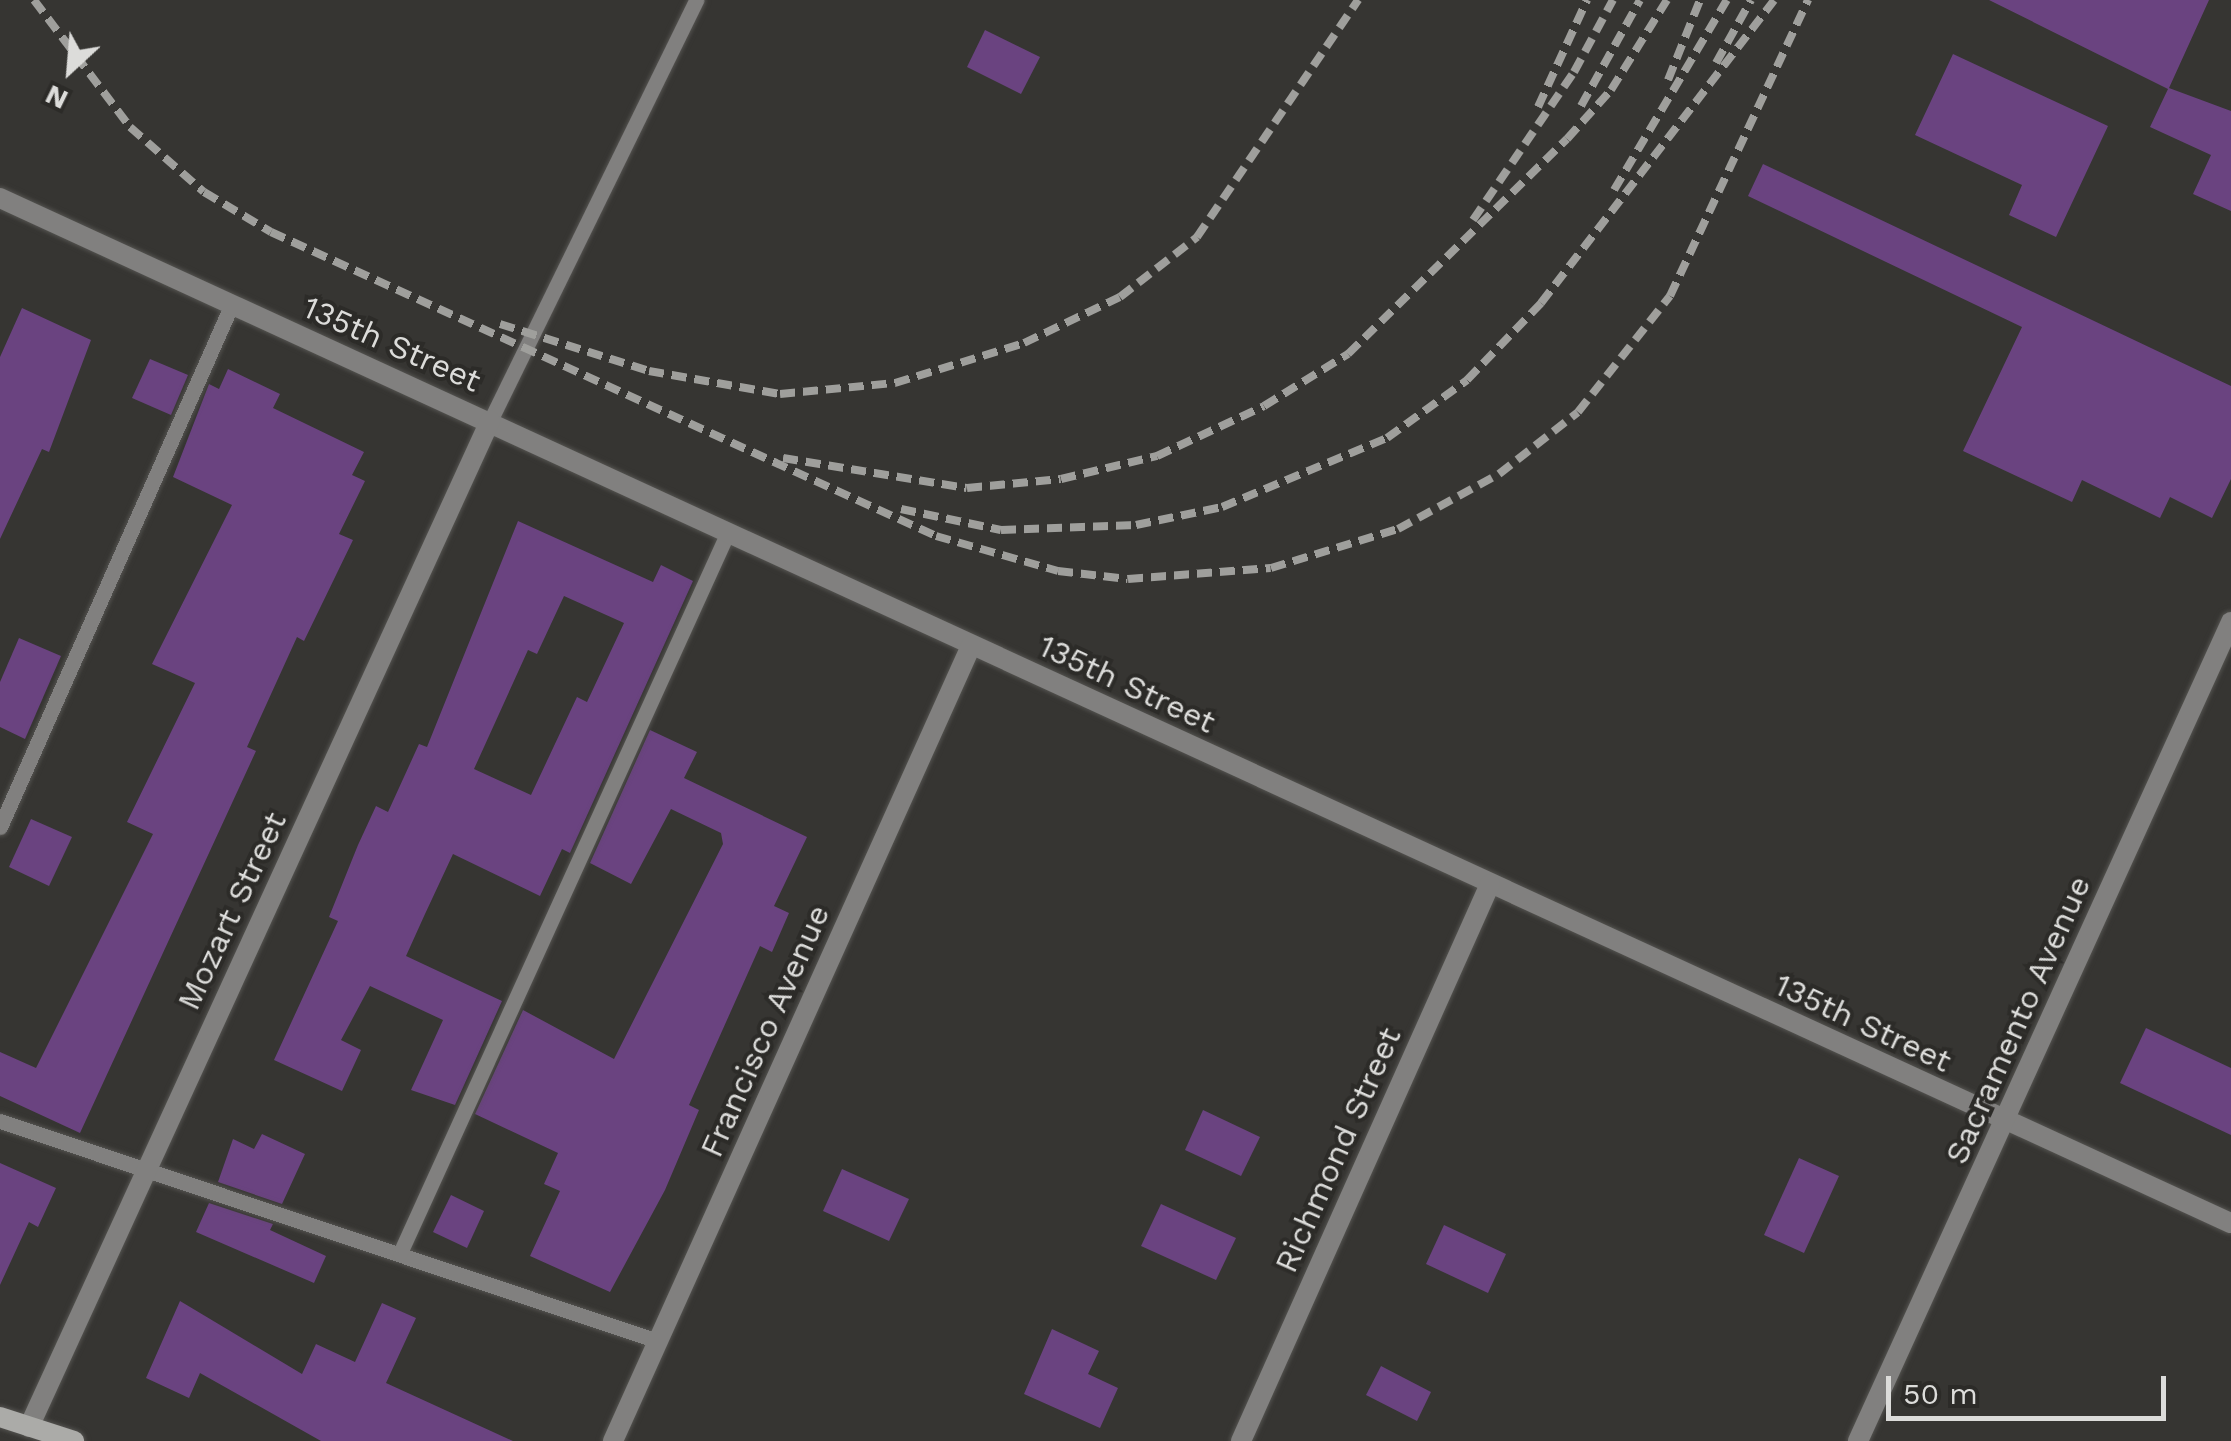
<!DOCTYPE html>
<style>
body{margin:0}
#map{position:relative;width:2231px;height:1441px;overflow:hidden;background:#363532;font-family:"Work Sans",sans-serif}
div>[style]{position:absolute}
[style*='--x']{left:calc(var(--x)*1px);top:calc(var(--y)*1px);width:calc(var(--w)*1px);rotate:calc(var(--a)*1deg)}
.building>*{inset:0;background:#6a4380}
.roads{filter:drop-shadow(0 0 2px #545350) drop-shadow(0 0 2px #545350)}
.lane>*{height:15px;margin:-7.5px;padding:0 7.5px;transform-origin:7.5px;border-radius:7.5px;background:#81807f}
.street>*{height:20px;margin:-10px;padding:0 10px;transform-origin:10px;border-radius:10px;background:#81807f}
.secondary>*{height:20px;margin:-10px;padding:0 10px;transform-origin:10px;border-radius:10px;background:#ababa8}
.rail>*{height:8px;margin-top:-4px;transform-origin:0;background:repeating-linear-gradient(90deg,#9f9f9c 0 15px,transparent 0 23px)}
span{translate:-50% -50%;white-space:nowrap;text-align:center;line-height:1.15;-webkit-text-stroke:8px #2c2b28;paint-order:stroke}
.street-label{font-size:32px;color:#dcdcda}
.north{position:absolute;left:20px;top:20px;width:100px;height:100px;-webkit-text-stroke:8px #2c2b28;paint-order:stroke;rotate:206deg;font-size:28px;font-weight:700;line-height:40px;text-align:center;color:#dcdcda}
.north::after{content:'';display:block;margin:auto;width:35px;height:45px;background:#dcdcda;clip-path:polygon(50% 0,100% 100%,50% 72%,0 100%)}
.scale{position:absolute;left:1886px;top:1376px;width:280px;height:45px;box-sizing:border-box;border:5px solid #dcdcda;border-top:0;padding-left:12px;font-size:30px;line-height:35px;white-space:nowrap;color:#dcdcda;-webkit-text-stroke:8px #2c2b28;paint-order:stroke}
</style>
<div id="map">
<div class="building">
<i style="clip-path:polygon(1989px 0,2209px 0,2169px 88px,2231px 111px,2231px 211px,2193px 194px,2211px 155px,2150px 127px,2168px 89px)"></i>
<i style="clip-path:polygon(985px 30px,1040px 57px,1021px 94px,967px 67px)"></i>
<i style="clip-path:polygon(1953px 54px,2108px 126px,2056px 237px,2009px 215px,2022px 185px,1915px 135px)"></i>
<i style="clip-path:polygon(1763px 164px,2231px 386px,2231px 479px,2212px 518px,2170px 497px,2160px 518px,2082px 480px,2072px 502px,1963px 451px,2022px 327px,1748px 196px)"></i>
<i style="clip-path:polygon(22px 308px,91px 340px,49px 452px,42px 449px,0 539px,0 357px)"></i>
<i style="clip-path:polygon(150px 359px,188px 375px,171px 415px,132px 398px)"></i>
<i style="clip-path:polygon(228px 369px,280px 394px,273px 408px,364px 452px,352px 475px,365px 481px,339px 534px,353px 540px,304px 641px,297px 637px,247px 747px,256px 751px,80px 1133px,0 1096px,0 1052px,36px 1068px,153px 834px,127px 822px,195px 683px,152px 664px,232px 505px,173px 477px,209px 384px,219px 389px)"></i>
<i style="clip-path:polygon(evenodd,518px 521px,653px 582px,661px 565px,693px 581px,570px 853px,562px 849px,540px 896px,453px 854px,425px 914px,406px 956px,502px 1001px,455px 1105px,411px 1090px,443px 1020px,370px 986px,341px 1040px,361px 1050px,342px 1091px,274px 1060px,338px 921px,329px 917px,358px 845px,376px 806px,388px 812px,419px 744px,427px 747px,518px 521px,564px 596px,624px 623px,587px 702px,577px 697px,531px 795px,474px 769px,528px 650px,537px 654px,564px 596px)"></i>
<i style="clip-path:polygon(19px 638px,61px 656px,25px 739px,0 727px,0 682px)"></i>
<i style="clip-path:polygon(650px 730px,697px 752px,684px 778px,807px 837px,774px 906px,789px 913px,772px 952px,760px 946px,689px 1105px,699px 1110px,665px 1190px,610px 1292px,530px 1256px,560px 1191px,544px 1184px,558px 1153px,475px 1114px,523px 1010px,614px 1059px,723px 844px,721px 833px,671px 809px,631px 884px,590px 863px)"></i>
<i style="clip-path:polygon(31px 819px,72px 837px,49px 886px,9px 867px)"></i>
<i style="clip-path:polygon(2146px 1028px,2231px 1068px,2231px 1135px,2120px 1083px)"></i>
<i style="clip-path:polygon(1203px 1110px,1260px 1137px,1241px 1176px,1185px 1150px)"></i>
<i style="clip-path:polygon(262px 1134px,305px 1154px,282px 1204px,218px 1182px,233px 1139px,254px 1149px)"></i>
<i style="clip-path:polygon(1799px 1158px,1839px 1176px,1804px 1253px,1764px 1235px)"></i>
<i style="clip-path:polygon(0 1163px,56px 1188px,38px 1227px,29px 1222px,0 1285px)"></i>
<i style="clip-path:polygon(842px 1169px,909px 1199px,889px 1241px,823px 1211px)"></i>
<i style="clip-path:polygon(451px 1195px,484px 1211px,467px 1248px,433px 1232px)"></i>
<i style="clip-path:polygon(209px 1203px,273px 1224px,270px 1230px,326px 1256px,314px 1283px,196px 1232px)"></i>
<i style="clip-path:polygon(1161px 1204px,1236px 1238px,1216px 1280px,1141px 1246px)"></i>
<i style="clip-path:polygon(1444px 1225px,1506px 1254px,1488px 1293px,1426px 1264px)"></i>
<i style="clip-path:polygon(180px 1301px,302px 1374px,316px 1344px,355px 1362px,382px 1303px,416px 1318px,386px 1383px,513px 1441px,321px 1441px,200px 1373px,189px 1398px,146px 1378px)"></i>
<i style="clip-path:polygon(1052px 1329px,1099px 1351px,1088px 1374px,1118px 1388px,1100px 1428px,1024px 1394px)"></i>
<i style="clip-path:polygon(1381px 1366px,1431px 1392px,1417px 1421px,1366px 1395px)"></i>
</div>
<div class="roads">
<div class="lane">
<i style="--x:490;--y:421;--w:469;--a:-63.9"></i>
<i style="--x:0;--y:827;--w:572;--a:-66.08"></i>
<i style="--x:0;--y:1121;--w:694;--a:18.49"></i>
<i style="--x:400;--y:1253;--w:792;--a:-65.54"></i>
</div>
<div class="street">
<i style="--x:0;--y:198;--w:2455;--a:24.68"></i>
<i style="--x:29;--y:1427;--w:1107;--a:-65.38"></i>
<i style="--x:613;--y:1441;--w:872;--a:-65.76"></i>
<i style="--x:1241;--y:1441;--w:610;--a:-65.91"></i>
<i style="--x:1858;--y:1441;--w:900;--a:-65.51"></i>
</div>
<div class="secondary">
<i style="--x:0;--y:1417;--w:78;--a:18"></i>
</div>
</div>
<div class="rail">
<i style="--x:34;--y:0;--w:159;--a:52.9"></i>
<i style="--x:130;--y:127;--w:98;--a:41.3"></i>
<i style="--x:204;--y:192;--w:78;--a:30.8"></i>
<i style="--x:271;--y:232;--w:731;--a:24.57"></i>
<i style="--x:936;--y:536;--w:127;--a:16"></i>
<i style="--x:1058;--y:571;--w:70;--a:6.5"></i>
<i style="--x:1128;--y:579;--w:143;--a:-4.4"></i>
<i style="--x:1271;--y:568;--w:133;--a:-17.1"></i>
<i style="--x:1398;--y:529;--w:115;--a:-28.6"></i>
<i style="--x:1499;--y:474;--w:100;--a:-38.1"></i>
<i style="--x:1578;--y:412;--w:148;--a:-51.6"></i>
<i style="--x:1670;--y:296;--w:327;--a:-65"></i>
<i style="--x:1716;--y:63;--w:72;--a:-60.9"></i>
<i style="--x:1668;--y:80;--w:86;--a:-68.2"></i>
<i style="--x:1581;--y:106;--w:121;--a:-60.9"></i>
<i style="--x:1538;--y:107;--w:118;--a:-65.4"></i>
<i style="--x:1614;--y:190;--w:221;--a:-59.3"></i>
<i style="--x:1473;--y:220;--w:179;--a:-55.7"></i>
<i style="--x:1574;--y:72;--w:82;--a:-61.6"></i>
<i style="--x:500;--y:324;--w:156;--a:17.5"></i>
<i style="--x:649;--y:371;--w:133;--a:10"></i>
<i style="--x:780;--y:394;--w:116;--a:-5.5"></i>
<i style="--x:895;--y:383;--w:135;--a:-17.2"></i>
<i style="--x:1024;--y:343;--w:106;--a:-25.6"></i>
<i style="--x:1120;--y:297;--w:98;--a:-37.9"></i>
<i style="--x:1197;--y:237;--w:287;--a:-55.8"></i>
<i style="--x:783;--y:458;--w:186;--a:9.3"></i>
<i style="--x:967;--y:488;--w:94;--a:-5.5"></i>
<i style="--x:1061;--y:479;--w:99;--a:-13.5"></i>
<i style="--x:1157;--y:456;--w:118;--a:-25"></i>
<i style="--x:1264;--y:406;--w:99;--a:-31.8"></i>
<i style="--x:1348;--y:354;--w:307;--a:-44.5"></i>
<i style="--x:1567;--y:139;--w:66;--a:-48.1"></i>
<i style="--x:1611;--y:90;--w:106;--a:-58.1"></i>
<i style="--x:901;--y:509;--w:102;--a:11.9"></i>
<i style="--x:1001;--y:530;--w:135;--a:-2.1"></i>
<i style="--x:1136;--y:525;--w:88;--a:-11.8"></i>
<i style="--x:1222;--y:507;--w:179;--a:-22.7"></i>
<i style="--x:1387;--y:438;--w:99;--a:-35.9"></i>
<i style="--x:1467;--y:380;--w:107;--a:-46.1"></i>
<i style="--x:1541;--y:303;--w:382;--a:-52.4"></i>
</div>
<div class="street-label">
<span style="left:392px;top:344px;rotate:24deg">135th Street</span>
<span style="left:1127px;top:684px;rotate:25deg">135th Street</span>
<span style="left:232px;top:911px;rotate:-65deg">Mozart Street</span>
<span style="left:2018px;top:1020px;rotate:-66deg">Sacramento Avenue</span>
<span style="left:1863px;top:1023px;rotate:25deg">135th Street</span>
<span style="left:765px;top:1031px;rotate:-66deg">Francisco Avenue</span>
<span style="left:1338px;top:1150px;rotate:-66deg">Richmond Street</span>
</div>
<div class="north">N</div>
<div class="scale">50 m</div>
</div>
